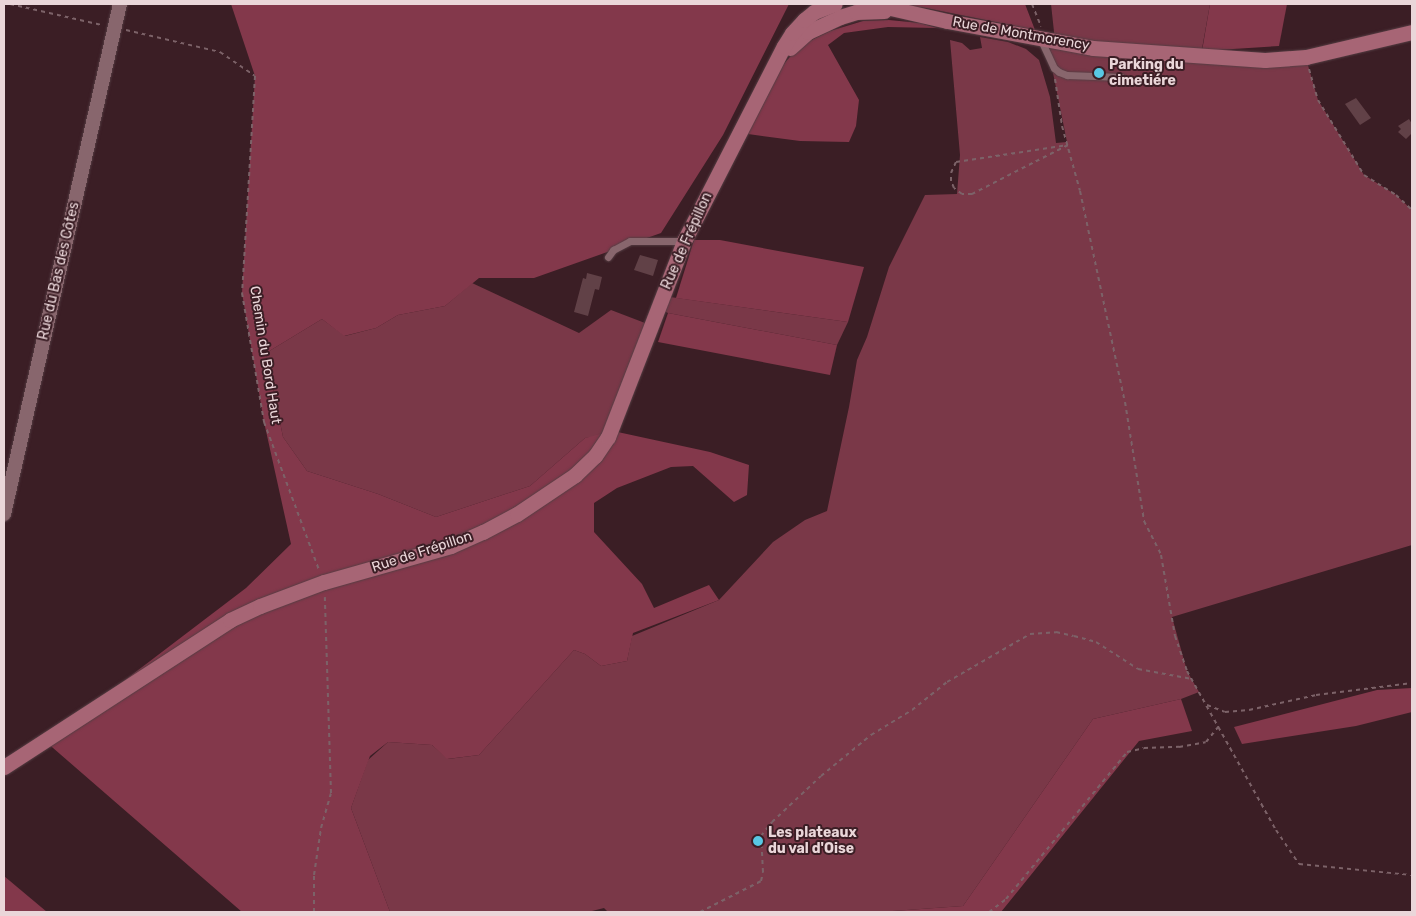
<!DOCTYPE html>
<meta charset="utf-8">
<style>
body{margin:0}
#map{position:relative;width:1416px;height:916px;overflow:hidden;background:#3b1e25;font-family:Rubik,sans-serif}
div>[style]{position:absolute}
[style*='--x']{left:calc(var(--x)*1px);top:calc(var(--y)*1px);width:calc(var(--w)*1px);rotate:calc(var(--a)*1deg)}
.green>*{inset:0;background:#7a3848}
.forest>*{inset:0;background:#83384b}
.building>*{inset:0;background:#614147}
.path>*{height:2px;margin-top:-1px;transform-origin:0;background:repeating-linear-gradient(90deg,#7c6268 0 4px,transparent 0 8px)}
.roads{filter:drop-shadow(0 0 1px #553d43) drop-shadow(0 0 1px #553d43)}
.lane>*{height:7px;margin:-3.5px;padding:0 3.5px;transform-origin:3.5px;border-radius:3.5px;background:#88666d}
.street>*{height:14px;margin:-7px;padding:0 7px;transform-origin:7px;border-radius:7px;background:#88666d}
.secondary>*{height:15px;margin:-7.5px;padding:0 7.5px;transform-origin:7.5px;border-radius:7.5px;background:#a76575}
.dots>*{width:14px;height:14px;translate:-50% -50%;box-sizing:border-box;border:2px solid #3b1e25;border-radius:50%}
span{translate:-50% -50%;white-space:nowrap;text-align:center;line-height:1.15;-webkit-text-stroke:4px #3b1e25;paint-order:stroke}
.street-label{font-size:14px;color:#ead6d9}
.poi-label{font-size:14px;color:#ead6d9;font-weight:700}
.left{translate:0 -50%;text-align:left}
.frame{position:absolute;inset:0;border:5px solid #ead6d9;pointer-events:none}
</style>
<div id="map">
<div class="green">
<i style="clip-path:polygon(1051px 4px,1210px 4px,1200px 60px,1305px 55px,1318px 100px,1364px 175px,1396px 195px,1412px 210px,1412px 545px,1172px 617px,1187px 671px,1199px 692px,1181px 699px,1093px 719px,963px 906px,879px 912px,608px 912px,604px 908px,588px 912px,390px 912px,351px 808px,368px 760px,388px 742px,432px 745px,448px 759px,479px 755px,574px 650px,585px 654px,601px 666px,627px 661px,632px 636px,719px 600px,773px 542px,805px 520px,827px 511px,849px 407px,857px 360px,867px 337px,889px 267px,925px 195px,957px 194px,960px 155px,950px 40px,962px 43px,970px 50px,982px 48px,980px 37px,1008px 42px,1026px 49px,1039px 60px,1050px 97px,1056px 143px,1067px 142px,1051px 63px,1043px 39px,1055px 41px)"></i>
<i style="clip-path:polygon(472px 283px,579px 333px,611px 310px,645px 323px,610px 435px,585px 438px,530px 486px,436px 517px,378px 494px,307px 471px,283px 437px,266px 353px,322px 319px,345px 336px,376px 328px,398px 315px,445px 306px)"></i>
<i style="clip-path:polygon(663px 296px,848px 322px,837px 345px,668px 313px,658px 308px)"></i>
</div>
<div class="forest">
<i style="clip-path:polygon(231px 4px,789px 4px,723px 135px,661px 233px,534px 278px,479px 278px,445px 306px,398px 315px,376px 328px,344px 336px,322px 319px,266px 353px,283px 437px,307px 471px,378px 494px,436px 517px,530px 486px,585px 438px,613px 431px,710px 452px,749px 465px,747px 495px,734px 502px,693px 466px,671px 467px,617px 488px,594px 503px,594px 532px,642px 584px,654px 608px,709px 585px,719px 600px,633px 633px,627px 661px,601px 666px,585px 654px,574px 650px,479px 755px,447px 759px,432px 745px,388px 742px,370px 756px,351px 808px,390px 912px,242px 912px,45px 741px,246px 588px,291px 544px,264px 422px,242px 293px,255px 76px)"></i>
<i style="clip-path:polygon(892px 4px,1025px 4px,1035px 30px,926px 8px)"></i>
<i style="clip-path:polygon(1210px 4px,1287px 4px,1279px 46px,1202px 51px)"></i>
<i style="clip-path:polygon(889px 20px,920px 23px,937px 28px,888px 27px,844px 33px,828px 45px,859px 100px,856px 126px,849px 142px,800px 141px,748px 134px,778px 71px,799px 46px,830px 31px,863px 21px)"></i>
<i style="clip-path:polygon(694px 240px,720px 240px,864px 267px,848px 322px,676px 298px)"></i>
<i style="clip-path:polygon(668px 313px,837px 345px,830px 375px,658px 342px)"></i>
<i style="clip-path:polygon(1412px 688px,1412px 712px,1356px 726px,1242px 744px,1234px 727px,1377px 690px)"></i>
<i style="clip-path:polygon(1181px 699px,1192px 731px,1139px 741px,1001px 912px,879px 912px,963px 906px,1093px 719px)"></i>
<i style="clip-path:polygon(4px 876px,47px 912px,4px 912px)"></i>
</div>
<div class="building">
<i style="clip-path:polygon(1356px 98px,1371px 118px,1360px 125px,1345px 104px)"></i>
<i style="clip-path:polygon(1409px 119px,1412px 124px,1412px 133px,1406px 139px,1398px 132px,1401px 129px,1398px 126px)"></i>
<i style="clip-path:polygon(640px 255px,658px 260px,653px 276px,634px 270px)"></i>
<i style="clip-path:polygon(587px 273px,602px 277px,599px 290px,595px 289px,588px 316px,574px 312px,583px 278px,586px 279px)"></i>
</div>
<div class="path">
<i style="--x:10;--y:4;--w:94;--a:12.9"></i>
<i style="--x:1032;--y:4;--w:24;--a:68"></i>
<i style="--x:126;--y:30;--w:97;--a:13.2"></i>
<i style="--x:220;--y:52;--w:42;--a:34.4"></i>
<i style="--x:255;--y:76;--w:217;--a:93.4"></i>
<i style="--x:242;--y:293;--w:131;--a:80.3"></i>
<i style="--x:264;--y:422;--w:158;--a:69.6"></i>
<i style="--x:1309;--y:69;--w:32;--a:74"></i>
<i style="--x:1318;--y:100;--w:88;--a:58.5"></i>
<i style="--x:1364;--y:175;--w:38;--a:32"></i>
<i style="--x:1396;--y:195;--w:22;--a:43"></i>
<i style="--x:1055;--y:79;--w:48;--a:81.5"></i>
<i style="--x:1062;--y:126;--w:67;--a:74.5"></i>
<i style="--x:1080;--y:191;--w:216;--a:78"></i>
<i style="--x:1125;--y:402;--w:121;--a:80.9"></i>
<i style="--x:1144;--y:521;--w:38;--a:63"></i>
<i style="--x:1161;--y:555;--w:82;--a:80.2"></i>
<i style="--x:1175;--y:636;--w:37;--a:71"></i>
<i style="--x:1187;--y:671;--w:182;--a:60.8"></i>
<i style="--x:1276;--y:830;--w:41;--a:55.9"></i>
<i style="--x:1299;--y:864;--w:114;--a:5.6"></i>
<i style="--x:1068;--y:145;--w:108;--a:153"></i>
<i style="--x:972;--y:194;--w:10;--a:180"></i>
<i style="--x:962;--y:194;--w:10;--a:-143"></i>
<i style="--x:954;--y:188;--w:8;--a:-113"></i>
<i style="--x:951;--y:181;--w:8;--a:-90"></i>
<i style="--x:951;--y:173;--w:12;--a:-66"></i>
<i style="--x:956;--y:162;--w:113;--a:-8.6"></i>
<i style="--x:1207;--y:705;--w:19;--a:21"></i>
<i style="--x:1225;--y:712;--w:24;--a:-5"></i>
<i style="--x:1249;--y:710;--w:69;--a:-12.6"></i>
<i style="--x:1316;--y:695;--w:97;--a:-7.1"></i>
<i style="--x:314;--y:912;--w:37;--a:-90"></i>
<i style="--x:314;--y:875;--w:48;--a:-81.5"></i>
<i style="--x:321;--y:828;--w:36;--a:-74"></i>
<i style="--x:331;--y:793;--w:196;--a:-91.8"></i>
<i style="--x:700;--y:912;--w:68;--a:-26.9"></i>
<i style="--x:761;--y:881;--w:9;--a:-77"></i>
<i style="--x:763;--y:872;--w:36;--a:-93"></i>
<i style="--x:761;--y:836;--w:18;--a:-52"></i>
<i style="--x:772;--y:822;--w:67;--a:-43.2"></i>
<i style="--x:821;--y:776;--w:65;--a:-39.4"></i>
<i style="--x:871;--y:735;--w:48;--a:-31.4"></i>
<i style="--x:912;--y:710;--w:45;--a:-38.7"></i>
<i style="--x:947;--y:682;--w:96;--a:-30"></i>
<i style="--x:1030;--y:634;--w:26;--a:-4"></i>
<i style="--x:1056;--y:632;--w:18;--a:13"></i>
<i style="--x:1074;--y:636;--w:23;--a:15"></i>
<i style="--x:1096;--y:642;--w:50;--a:32.7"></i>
<i style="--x:1138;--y:669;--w:55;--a:10.5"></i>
<i style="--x:989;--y:912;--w:21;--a:-37"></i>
<i style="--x:1006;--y:899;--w:190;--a:-50.5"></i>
<i style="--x:1127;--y:752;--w:17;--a:-13"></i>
<i style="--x:1144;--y:748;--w:35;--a:-2"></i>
<i style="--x:1179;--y:747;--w:27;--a:-10"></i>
<i style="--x:1206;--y:742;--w:21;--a:-51"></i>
</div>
<div class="roads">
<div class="lane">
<i style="--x:1040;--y:38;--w:33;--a:65"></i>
<i style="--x:1054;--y:68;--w:6;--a:39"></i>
<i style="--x:1059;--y:72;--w:9;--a:21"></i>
<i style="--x:1067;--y:75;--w:54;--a:2.1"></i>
<i style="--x:608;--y:257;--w:9;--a:-54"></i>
<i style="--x:613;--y:250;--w:19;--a:-28"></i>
<i style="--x:630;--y:241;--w:54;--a:0"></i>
</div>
<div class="street">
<i style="--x:4;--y:514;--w:523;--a:-77.19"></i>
</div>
<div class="secondary">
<i style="--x:873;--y:4;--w:76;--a:12.9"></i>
<i style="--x:947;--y:21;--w:148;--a:10.5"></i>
<i style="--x:1093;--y:48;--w:172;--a:4"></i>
<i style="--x:1265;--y:60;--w:41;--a:-4.2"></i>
<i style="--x:1306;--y:57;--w:109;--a:-13.3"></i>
<i style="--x:790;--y:48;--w:24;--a:-42"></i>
<i style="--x:808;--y:32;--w:35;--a:-25"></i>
<i style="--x:840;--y:17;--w:17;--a:-17"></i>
<i style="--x:856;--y:12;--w:28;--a:-2"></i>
<i style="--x:4;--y:767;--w:270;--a:-33"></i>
<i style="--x:230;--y:620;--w:33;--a:-25"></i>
<i style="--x:260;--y:606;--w:68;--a:-20.6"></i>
<i style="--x:324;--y:582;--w:132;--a:-15.8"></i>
<i style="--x:451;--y:546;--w:35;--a:-24"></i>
<i style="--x:483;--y:532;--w:38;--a:-28"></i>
<i style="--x:517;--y:514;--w:70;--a:-33.9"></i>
<i style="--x:575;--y:475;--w:28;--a:-44"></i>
<i style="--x:595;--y:456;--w:23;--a:-56"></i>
<i style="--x:608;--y:437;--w:210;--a:-68.8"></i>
<i style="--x:684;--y:241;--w:219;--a:-62.9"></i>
<i style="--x:784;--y:46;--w:15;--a:-58"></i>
<i style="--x:792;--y:33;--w:18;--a:-47"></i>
<i style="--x:804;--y:20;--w:13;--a:-39"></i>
<i style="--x:814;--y:12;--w:22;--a:-21"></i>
</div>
</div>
<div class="dots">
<i style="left:1099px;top:73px;background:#58c8e4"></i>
<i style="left:758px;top:841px;background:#58c8e4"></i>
</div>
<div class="street-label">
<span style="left:1021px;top:34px;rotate:10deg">Rue de Montmorency</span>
<span style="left:687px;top:241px;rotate:-66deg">Rue de Frépillon</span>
<span style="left:59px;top:271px;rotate:-77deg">Rue du Bas des Côtes</span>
<span style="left:265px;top:355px;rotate:81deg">Chemin du Bord Haut</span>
<span style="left:422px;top:552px;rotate:-18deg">Rue de Frépillon</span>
</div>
<div class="poi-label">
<span class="left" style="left:1109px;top:73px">Parking du<br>cimetiére</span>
<span class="left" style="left:768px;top:841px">Les plateaux<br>du val d'Oise</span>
</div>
<div class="frame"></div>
</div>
